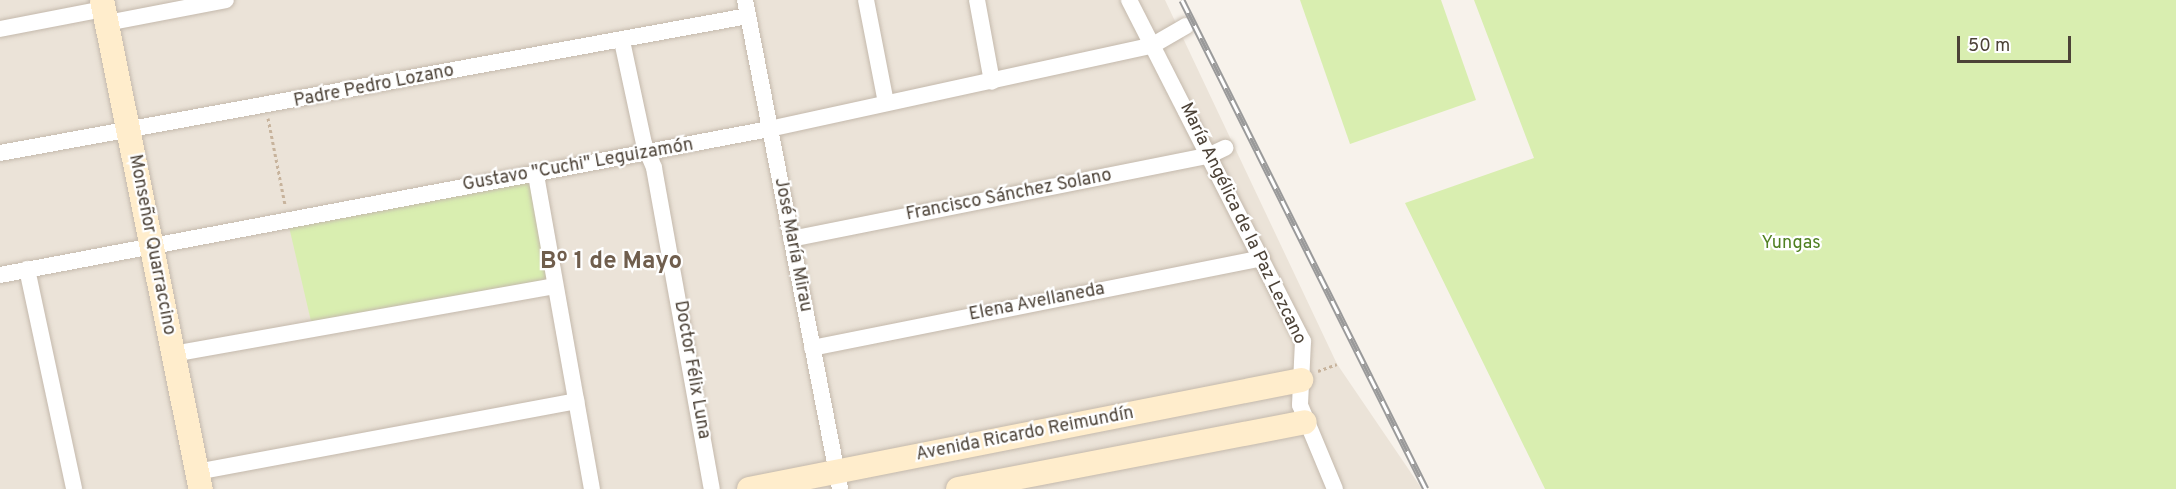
<!DOCTYPE html>
<meta charset="utf-8">
<style>
body{margin:0}
#map{position:relative;width:2176px;height:489px;overflow:hidden;background:#f7f2eb;font-family:Overpass,sans-serif}
div>[style]{position:absolute}
[style*='--x']{left:calc(var(--x)*1px);top:calc(var(--y)*1px);width:calc(var(--w)*1px);rotate:calc(var(--a)*1deg)}
.residential>*{inset:0;background:#ebe3d8}
.green>*{inset:0;background:#d9eeb0}
.path>*{height:3px;margin-top:-1.5px;transform-origin:0;background:repeating-linear-gradient(90deg,#c7b39c 0 3px,transparent 0 6px)}
.roads{filter:drop-shadow(0 0 2px #c4b9ac) drop-shadow(0 0 2px #c4b9ac)}
.street>*{height:16px;margin:-8px;padding:0 8px;transform-origin:8px;border-radius:8px;background:#fff}
.secondary>*{height:24px;margin:-12px;padding:0 12px;transform-origin:12px;border-radius:12px;background:#ffedcc}
.rail>*{height:7px;margin-top:-3.5px;transform-origin:0;background:repeating-linear-gradient(90deg,#fff 0 14px,#9a9a9a 0 28px);box-sizing:border-box;border-block:2px solid #9a9a9a}
span{translate:-50% -50%;white-space:nowrap;text-align:center;line-height:1.15;-webkit-text-stroke:4.5px #fff;paint-order:stroke}
.street-label{font-size:18px;color:#4c4237}
.park-label{font-size:18px;color:#508022}
.district-label{font-size:24px;color:#705e4d;font-weight:700}
.scale{position:absolute;left:1957px;top:36px;width:114px;height:27px;box-sizing:border-box;border:3px solid #4c4237;border-top:0;padding-left:8px;font-size:18px;line-height:21px;white-space:nowrap;color:#4c4237;-webkit-text-stroke:4px #fff;paint-order:stroke}
</style>
<div id="map">
<div class="residential">
<i style="clip-path:polygon(0 0,1165px 0,1337px 364px,1422px 489px,0 489px)"></i>
</div>
<div class="green">
<i style="clip-path:polygon(1300px 0,1441px 0,1476px 100px,1350px 144px)"></i>
<i style="clip-path:polygon(1474px 0,2176px 0,2176px 489px,1545px 489px,1405px 203px,1534px 158px)"></i>
<i style="clip-path:polygon(536px 175px,555px 286px,313px 330px,287px 218px)"></i>
</div>
<div class="path">
<i style="--x:268;--y:118;--w:89;--a:78.9"></i>
<i style="--x:1318;--y:371;--w:20;--a:-20"></i>
</div>
<div class="roads">
<div class="street">
<i style="--x:745;--y:0;--w:498;--a:79"></i>
<i style="--x:866;--y:0;--w:105;--a:79"></i>
<i style="--x:977;--y:0;--w:83;--a:79.6"></i>
<i style="--x:1129;--y:0;--w:383;--a:63"></i>
<i style="--x:1303;--y:341;--w:64;--a:92.7"></i>
<i style="--x:1300;--y:405;--w:91;--a:67.4"></i>
<i style="--x:107;--y:23;--w:121;--a:-10.9"></i>
<i style="--x:0;--y:29;--w:106;--a:-10.9"></i>
<i style="--x:622;--y:41;--w:105;--a:77.9"></i>
<i style="--x:644;--y:144;--w:26;--a:67"></i>
<i style="--x:654;--y:168;--w:326;--a:79.8"></i>
<i style="--x:0;--y:153;--w:760;--a:-10.38"></i>
<i style="--x:536;--y:175;--w:319;--a:79.9"></i>
<i style="--x:791;--y:239;--w:427;--a:-11.3"></i>
<i style="--x:1210;--y:155;--w:17;--a:-25"></i>
<i style="--x:27;--y:269;--w:225;--a:77.9"></i>
<i style="--x:0;--y:275;--w:783;--a:-10.75"></i>
<i style="--x:769;--y:129;--w:393;--a:-12.3"></i>
<i style="--x:1153;--y:45;--w:38;--a:-30"></i>
<i style="--x:812;--y:348;--w:459;--a:-11.3"></i>
<i style="--x:173;--y:354;--w:388;--a:-10.1"></i>
<i style="--x:197;--y:472;--w:386;--a:-10.6"></i>
</div>
<div class="secondary">
<i style="--x:102;--y:0;--w:499;--a:78.6"></i>
<i style="--x:749;--y:489;--w:563;--a:-11.17"></i>
<i style="--x:958;--y:489;--w:353;--a:-10.9"></i>
</div>
</div>
<div class="rail">
<i style="--x:1182;--y:0;--w:546;--a:63.48"></i>
</div>
<div class="street-label">
<span style="left:374px;top:87px;rotate:-11deg">Padre Pedro Lozano</span>
<span style="left:578px;top:166px;rotate:-10deg">Gustavo "Cuchi" Leguizamón</span>
<span style="left:1009px;top:196px;rotate:-11deg">Francisco Sánchez Solano</span>
<span style="left:1242px;top:224px;rotate:64deg">María Angélica de la Paz Lezcano</span>
<span style="left:151px;top:245px;rotate:79deg">Monseñor Quarraccino</span>
<span style="left:792px;top:245px;rotate:79deg">José María Mirau</span>
<span style="left:1037px;top:303px;rotate:-11deg">Elena Avellaneda</span>
<span style="left:691px;top:370px;rotate:80deg">Doctor Félix Luna</span>
<span style="left:1025px;top:435px;rotate:-11deg">Avenida Ricardo Reimundín</span>
</div>
<div class="park-label">
<span style="left:1791px;top:244px">Yungas</span>
</div>
<div class="district-label">
<span style="left:611px;top:263px">Bº 1 de Mayo</span>
</div>
<div class="scale">50 m</div>
</div>
